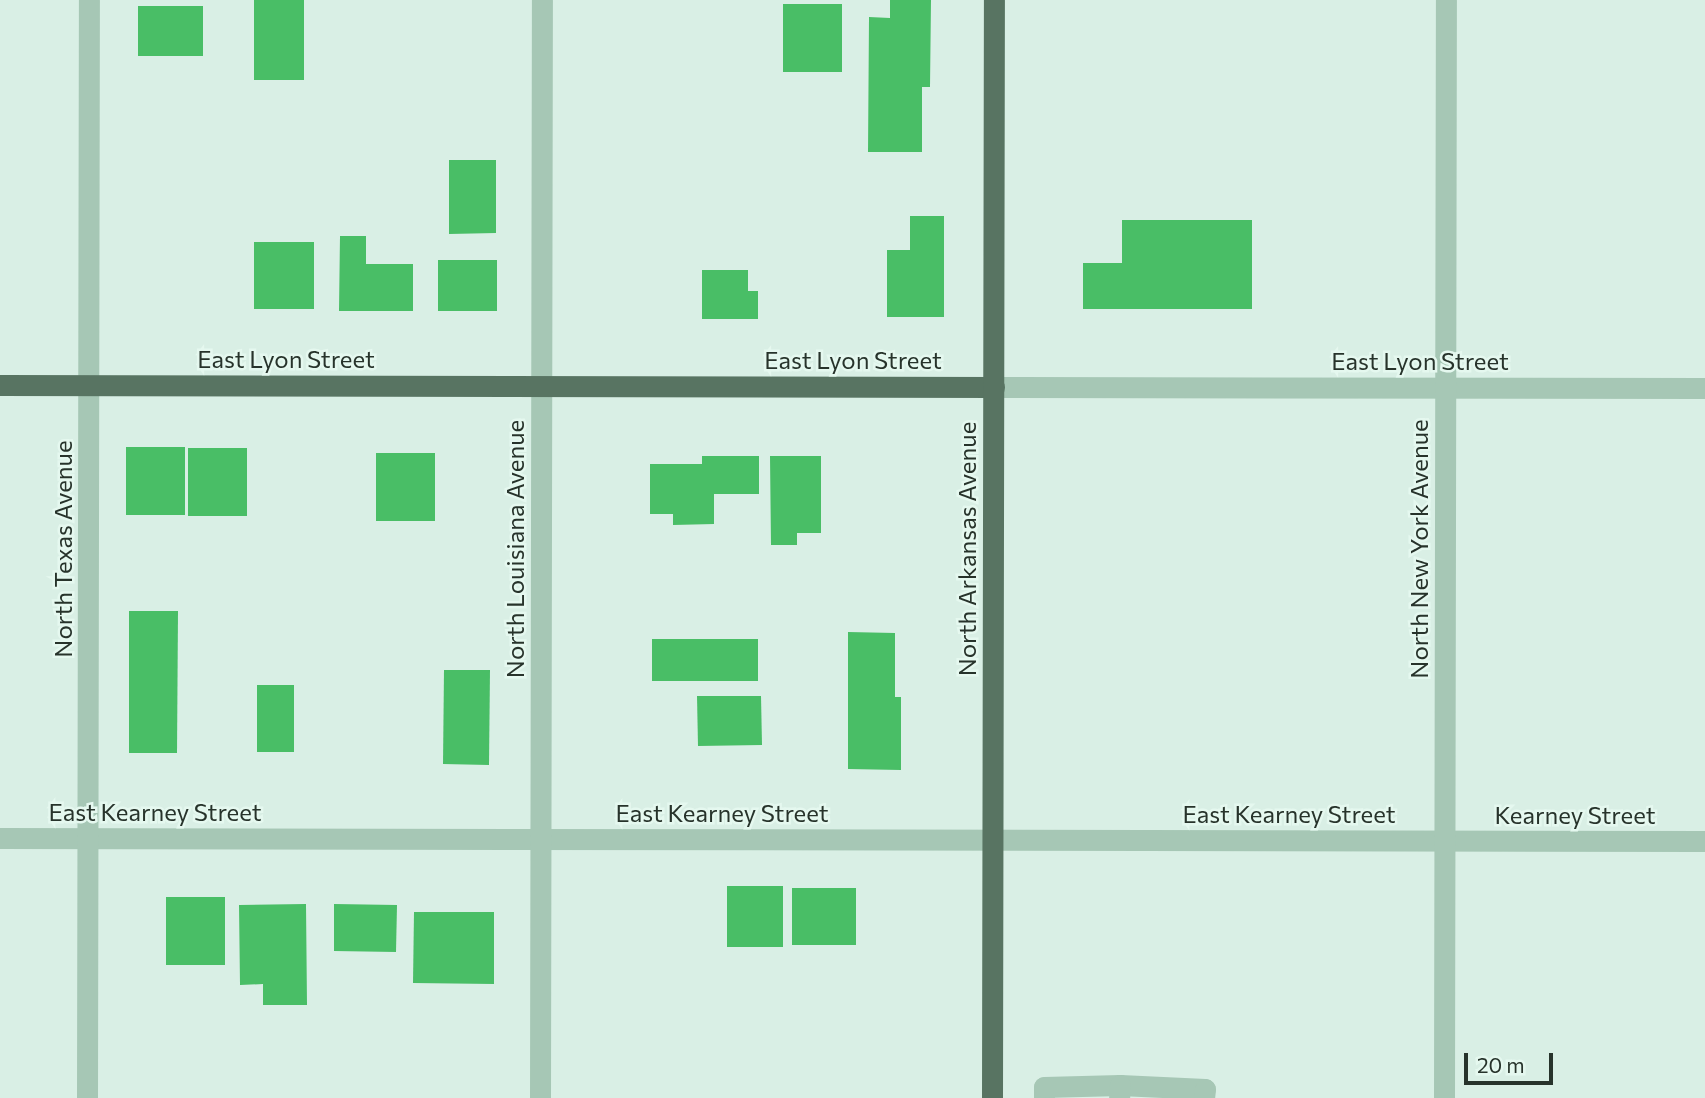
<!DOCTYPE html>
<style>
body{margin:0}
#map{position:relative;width:1705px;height:1098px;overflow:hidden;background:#d9efe5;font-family:Commissioner,sans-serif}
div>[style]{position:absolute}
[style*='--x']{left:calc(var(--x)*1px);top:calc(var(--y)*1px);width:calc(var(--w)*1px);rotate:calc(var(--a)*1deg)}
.building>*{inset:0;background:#49be66}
.minor>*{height:21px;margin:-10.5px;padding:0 10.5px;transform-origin:10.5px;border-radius:10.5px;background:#a6c7b5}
.major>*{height:21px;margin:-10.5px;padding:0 10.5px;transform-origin:10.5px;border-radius:10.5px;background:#587462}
span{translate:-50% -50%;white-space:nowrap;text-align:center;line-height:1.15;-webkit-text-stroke:5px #e5f8ef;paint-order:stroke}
.street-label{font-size:24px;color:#27332b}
.scale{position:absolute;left:1464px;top:1053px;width:89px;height:32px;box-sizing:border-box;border:4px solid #27332b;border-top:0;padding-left:9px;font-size:21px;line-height:24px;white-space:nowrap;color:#27332b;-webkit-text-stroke:5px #e5f8ef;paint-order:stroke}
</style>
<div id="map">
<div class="building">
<i style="clip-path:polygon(254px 0,304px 0,304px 80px,254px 80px)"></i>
<i style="clip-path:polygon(890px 0,931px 0,930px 87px,922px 87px,922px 152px,868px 152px,869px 17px,890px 18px)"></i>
<i style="clip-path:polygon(783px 4px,842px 4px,842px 72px,783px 72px)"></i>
<i style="clip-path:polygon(138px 6px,203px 6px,203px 56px,138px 56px)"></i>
<i style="clip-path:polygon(449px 160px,496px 160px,496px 233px,449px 234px)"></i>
<i style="clip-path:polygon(910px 216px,944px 216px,944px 317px,887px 317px,887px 250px,910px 250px)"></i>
<i style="clip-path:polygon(1122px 220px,1252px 220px,1252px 309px,1083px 309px,1083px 263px,1122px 263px)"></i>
<i style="clip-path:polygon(340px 236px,366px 236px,366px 264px,413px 264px,413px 311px,339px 311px)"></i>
<i style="clip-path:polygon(254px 242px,314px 242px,314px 309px,254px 309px)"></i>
<i style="clip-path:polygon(438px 260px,497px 260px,497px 311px,438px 311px)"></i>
<i style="clip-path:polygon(702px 270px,748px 270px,748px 291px,758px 291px,758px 319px,702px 319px)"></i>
<i style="clip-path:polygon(126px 447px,185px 447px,185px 515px,126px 515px)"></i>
<i style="clip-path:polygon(188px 448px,247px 448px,247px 516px,188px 516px)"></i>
<i style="clip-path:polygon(376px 453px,435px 453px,435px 521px,376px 521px)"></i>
<i style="clip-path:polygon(702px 456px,759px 456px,759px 494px,714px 494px,714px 524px,673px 525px,673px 514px,650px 514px,650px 464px,702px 464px)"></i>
<i style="clip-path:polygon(770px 456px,821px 456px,821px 533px,797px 533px,797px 545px,771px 545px)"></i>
<i style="clip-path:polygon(129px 611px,178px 611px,177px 753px,129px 753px)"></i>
<i style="clip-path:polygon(848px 632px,895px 633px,895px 697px,901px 697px,901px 770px,848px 769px)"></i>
<i style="clip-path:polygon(652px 639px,758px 639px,758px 681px,652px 681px)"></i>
<i style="clip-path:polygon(444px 670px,490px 670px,489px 765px,443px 764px)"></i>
<i style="clip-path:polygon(257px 685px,294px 685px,294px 752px,257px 752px)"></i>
<i style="clip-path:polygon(697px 696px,761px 696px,762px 745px,698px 746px)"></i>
<i style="clip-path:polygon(727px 886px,783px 886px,783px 947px,727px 947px)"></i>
<i style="clip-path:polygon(792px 888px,856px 888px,856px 945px,792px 945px)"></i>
<i style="clip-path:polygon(166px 897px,225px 897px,225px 965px,166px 965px)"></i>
<i style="clip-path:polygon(306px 904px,307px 1005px,263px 1005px,263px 984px,240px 985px,239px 905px)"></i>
<i style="clip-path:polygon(334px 904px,397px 905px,396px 952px,334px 951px)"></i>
<i style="clip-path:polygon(414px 912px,494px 912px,494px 984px,413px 983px)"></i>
</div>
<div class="minor">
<i style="--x:994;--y:387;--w:711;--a:0.08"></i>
<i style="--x:0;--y:838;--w:1705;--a:0.1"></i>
<i style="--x:1120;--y:1085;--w:85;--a:2.7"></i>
<i style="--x:1205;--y:1089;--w:9;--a:96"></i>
<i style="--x:87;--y:1098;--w:1098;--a:-89.9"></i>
<i style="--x:540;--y:1098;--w:1098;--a:-89.9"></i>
<i style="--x:1044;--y:1098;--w:11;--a:-90"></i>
<i style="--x:1044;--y:1087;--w:76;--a:-1.5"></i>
<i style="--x:1120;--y:1085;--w:13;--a:94"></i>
<i style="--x:1444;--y:1098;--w:1098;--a:-89.9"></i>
</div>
<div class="major">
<i style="--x:0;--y:385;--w:994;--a:0.12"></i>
<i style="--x:992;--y:1098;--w:1098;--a:-89.9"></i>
</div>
<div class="street-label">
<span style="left:286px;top:359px">East Lyon Street</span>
<span style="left:853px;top:360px">East Lyon Street</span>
<span style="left:1420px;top:361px">East Lyon Street</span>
<span style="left:63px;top:549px;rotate:-90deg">North Texas Avenue</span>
<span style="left:515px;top:549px;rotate:-90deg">North Louisiana Avenue</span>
<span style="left:967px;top:549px;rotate:-90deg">North Arkansas Avenue</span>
<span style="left:1419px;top:549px;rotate:-90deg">North New York Avenue</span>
<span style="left:155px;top:812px">East Kearney Street</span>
<span style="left:722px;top:813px">East Kearney Street</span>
<span style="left:1289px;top:814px">East Kearney Street</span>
<span style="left:1575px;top:815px">Kearney Street</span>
</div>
<div class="scale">20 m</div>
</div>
